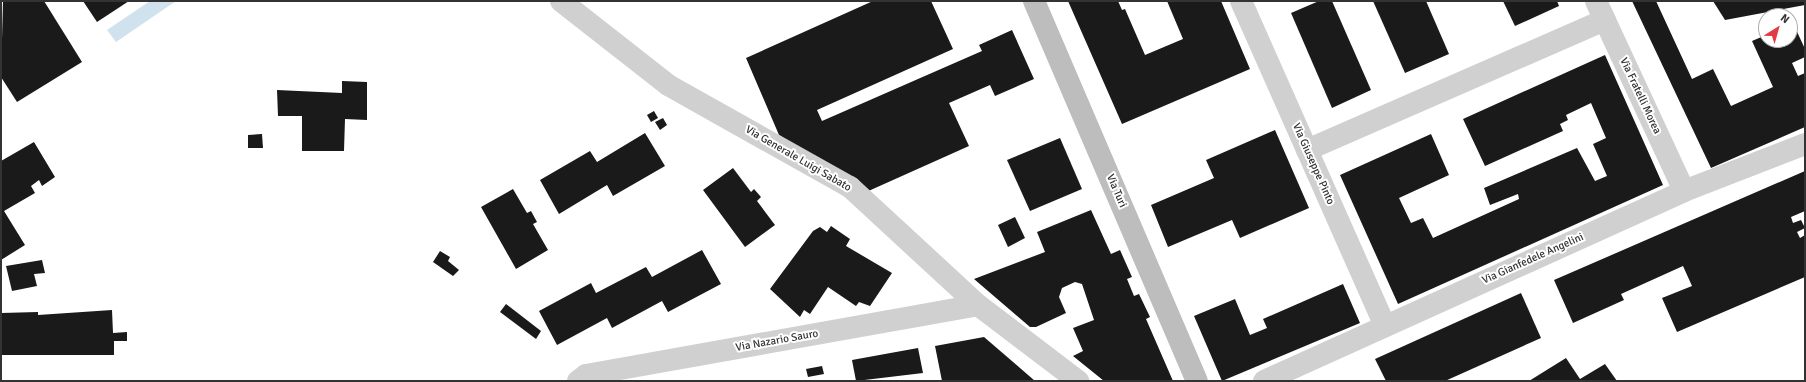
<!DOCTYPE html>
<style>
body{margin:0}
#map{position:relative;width:1806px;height:382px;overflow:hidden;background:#fff;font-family:Signika,sans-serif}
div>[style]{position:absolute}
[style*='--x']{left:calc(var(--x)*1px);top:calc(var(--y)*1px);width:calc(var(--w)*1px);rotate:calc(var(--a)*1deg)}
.water>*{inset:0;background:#cfe2ee}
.building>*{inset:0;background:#1a1a1a}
.street>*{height:22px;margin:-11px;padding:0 11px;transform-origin:11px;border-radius:11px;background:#d0d0d0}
.secondary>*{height:22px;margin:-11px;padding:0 11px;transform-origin:11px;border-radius:11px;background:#bdbdbd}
span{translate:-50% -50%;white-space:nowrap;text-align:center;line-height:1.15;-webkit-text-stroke:4px #fff;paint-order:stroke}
.street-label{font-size:11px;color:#333}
.frame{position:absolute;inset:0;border:2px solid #333;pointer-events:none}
.north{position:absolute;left:1758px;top:8px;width:40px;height:40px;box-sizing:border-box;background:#fff;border:1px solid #adadad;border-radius:50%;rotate:37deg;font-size:11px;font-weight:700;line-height:16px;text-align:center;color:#333}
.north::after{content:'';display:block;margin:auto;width:14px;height:18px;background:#e63946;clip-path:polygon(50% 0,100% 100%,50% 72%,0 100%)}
</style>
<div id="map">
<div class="water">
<i style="clip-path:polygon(150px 1px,176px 1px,116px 42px,107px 30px)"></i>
</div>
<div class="building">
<i style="clip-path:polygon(3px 1px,44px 1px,82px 62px,17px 102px,1px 77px)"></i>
<i style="clip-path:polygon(83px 1px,129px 1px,97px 22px)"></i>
<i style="clip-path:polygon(873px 1px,931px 1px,953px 49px,817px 110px,822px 121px,982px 51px,979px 45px,1012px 30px,1034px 79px,995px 96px,990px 85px,949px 103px,969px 146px,864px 193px,779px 135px,746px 58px)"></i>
<i style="clip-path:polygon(1068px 1px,1118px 1px,1122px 10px,1125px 9px,1145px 55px,1183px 39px,1167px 1px,1221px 1px,1250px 69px,1122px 124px)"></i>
<i style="clip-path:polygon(1319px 1px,1332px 1px,1371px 90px,1332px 108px,1291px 13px)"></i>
<i style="clip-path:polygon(1373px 1px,1426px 1px,1449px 54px,1405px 73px)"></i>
<i style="clip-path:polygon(1503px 1px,1557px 1px,1559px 6px,1515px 26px)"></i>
<i style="clip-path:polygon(1632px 1px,1656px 1px,1692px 79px,1713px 69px,1731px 106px,1773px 87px,1752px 41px,1766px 35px,1766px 40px,1790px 40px,1790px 24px,1793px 23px,1805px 49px,1805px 57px,1792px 63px,1798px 76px,1805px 73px,1805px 127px,1711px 168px)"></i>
<i style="clip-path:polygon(1713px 1px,1805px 1px,1805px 5px,1725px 20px)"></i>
<i style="clip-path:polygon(1605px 55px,1663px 185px,1398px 304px,1340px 175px,1431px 134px,1449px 175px,1399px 198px,1411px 223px,1423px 218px,1433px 238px,1519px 199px,1518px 194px,1490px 205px,1484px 188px,1577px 148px,1595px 181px,1607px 176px,1593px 144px,1606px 138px,1591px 103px,1566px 115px,1568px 120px,1560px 124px,1563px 131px,1485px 166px,1463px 119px)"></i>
<i style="clip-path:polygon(342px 81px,367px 82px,367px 120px,345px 119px,344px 151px,302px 151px,302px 116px,278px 116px,277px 90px,342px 93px)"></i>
<i style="clip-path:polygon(654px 111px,658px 118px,651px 122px,647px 115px)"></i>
<i style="clip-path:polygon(663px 118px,667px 125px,660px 130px,655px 122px)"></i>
<i style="clip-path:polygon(1275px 130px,1309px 208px,1240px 238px,1232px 220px,1168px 247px,1151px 205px,1214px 178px,1206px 160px)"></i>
<i style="clip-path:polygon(645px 133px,665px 166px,613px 196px,607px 185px,559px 214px,540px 180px,590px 151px,597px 162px)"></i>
<i style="clip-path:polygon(262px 134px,263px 148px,248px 148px,248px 135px)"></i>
<i style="clip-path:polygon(1060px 138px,1082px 189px,1030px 211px,1007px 160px)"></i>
<i style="clip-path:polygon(34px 142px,55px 177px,42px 186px,39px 180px,31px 186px,35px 193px,4px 211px,25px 245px,1px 260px,1px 161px)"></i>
<i style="clip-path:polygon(733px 168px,751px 192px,754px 189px,761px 197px,757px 201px,775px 225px,745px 247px,703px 190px)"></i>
<i style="clip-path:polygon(1805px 171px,1805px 211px,1791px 217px,1793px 223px,1801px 220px,1805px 228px,1797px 232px,1800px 238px,1805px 235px,1805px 277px,1677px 332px,1662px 298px,1692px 286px,1683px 266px,1621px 294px,1624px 300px,1573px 323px,1554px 280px)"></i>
<i style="clip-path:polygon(513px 189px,527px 213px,531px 211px,537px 222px,533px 224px,548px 250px,516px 269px,481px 207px)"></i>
<i style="clip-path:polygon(1091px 210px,1111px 254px,1120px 250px,1132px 277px,1127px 279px,1134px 296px,1139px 294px,1150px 317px,1146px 319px,1173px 381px,1104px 381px,1073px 356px,1083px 351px,1073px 328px,1094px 320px,1082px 284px,1075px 282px,1062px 288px,1059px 297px,1066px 313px,1036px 327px,1030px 327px,974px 279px,1045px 252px,1037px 232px)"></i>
<i style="clip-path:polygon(1015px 217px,1025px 238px,1008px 247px,998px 225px)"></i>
<i style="clip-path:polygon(831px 226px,850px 239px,846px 246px,892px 273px,870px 306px,859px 302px,856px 306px,828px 287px,810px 314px,804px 310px,800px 317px,770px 289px,813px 231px,820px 227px,827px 232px)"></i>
<i style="clip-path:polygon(702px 250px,721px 284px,668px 312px,662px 301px,612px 328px,607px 318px,557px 345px,539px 311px,591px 283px,596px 293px,646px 267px,652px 277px)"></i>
<i style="clip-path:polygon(440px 251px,450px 257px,448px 261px,459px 270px,453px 276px,433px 262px)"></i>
<i style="clip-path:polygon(42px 260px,45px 273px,34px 274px,37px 286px,12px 291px,6px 266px)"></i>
<i style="clip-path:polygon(1343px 284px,1360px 323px,1222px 381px,1194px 316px,1235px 299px,1250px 335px,1267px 328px,1263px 319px)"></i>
<i style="clip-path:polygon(1521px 293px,1541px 338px,1445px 381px,1386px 381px,1375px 359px)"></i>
<i style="clip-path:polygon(506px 304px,541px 331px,536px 339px,500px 312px)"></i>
<i style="clip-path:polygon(112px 310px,113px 333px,127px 332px,127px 341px,114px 341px,114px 355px,1px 355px,1px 313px,38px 312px,38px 315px)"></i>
<i style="clip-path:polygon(984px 337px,1035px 381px,942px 381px,935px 346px)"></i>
<i style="clip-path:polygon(918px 348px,923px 373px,856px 381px,852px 360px)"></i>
<i style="clip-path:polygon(1566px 358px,1580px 379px,1605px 364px,1617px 381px,1529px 381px)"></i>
<i style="clip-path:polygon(822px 366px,824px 374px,808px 377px,806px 369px)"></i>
</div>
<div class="street">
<i style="--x:561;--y:1;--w:136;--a:38.1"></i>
<i style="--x:668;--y:85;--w:209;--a:29.3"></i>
<i style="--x:850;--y:187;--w:174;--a:42.7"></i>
<i style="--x:978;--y:305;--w:126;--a:37.2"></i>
<i style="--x:1241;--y:1;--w:355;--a:66.1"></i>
<i style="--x:1596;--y:1;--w:209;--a:65.1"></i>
<i style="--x:1307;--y:150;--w:325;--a:-23.6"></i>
<i style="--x:578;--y:381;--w:10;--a:-37"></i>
<i style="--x:586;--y:375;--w:398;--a:-10.1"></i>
<i style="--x:1264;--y:381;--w:461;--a:-24.3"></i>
<i style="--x:1684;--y:191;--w:130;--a:-21.2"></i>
</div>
<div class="secondary">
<i style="--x:1034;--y:1;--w:413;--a:66.8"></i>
</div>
<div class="street-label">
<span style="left:1640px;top:96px;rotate:65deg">Via Fratelli Morea</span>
<span style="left:798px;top:159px;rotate:30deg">Via Generale Luigi Sabato</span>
<span style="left:1313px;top:164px;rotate:66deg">Via Giuseppe Pinto</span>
<span style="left:1116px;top:191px;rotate:67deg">Via Turi</span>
<span style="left:1533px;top:259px;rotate:-24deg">Via Gianfedele Angelini</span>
<span style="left:777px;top:341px;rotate:-10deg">Via Nazario Sauro</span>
</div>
<div class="frame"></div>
<div class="north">N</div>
</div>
